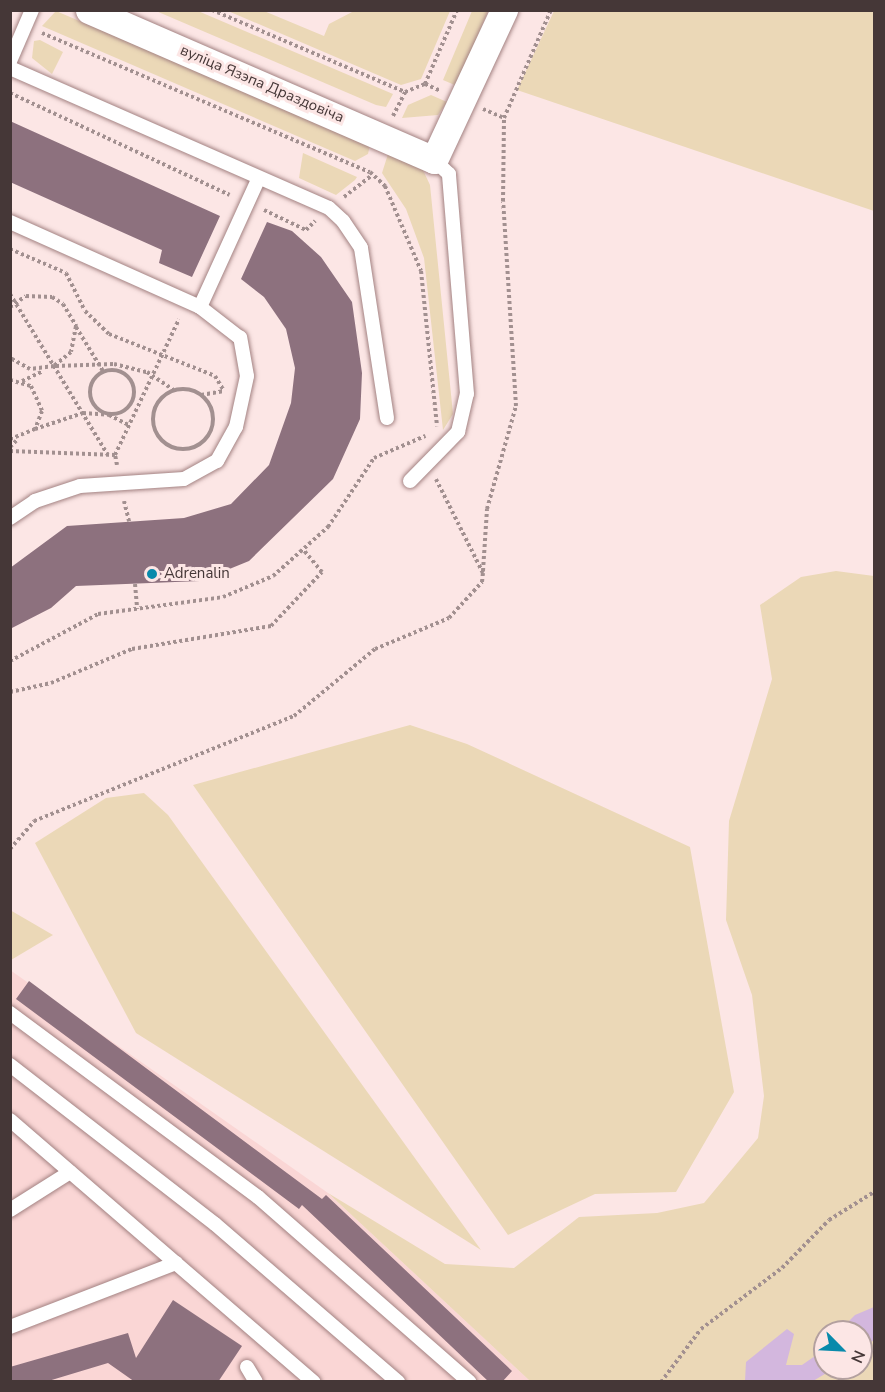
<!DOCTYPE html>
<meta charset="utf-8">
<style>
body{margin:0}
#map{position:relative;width:885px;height:1392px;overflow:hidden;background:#fce6e5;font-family:"Nunito Sans",sans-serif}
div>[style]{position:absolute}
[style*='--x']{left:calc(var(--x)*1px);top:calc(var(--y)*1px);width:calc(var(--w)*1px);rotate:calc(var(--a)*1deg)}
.built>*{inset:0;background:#fad6d5}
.green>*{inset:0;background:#ebd8b7}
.water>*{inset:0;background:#d3b7de}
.building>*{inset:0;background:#8d717e}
.path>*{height:4px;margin-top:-2px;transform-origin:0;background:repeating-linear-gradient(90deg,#a29090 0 3px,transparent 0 6px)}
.path>.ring{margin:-2px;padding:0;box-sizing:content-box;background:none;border:4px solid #a29090;border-radius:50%}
.roads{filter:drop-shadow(0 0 2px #a38282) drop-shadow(0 0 2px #a38282)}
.lane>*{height:14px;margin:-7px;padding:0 7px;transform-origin:7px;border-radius:7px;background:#fff}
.street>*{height:27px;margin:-13.5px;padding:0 13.5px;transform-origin:13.5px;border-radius:13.5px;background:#fff}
.dots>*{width:16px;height:16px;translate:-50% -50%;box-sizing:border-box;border:3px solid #fce6e5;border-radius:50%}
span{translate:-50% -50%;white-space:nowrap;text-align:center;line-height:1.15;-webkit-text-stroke:6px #fce6e5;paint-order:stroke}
.street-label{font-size:15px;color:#453737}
.poi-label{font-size:15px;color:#453737}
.left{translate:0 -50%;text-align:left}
.frame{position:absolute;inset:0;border:12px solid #453737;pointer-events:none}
.north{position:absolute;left:813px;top:1320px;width:60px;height:60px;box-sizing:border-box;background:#fce6e5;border:2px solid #b3a09f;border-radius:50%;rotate:114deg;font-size:16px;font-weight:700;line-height:24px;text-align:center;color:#453737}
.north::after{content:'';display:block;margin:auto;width:21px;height:27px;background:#098aab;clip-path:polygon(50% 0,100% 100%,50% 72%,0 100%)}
</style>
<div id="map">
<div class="built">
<i style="clip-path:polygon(10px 970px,328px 1193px,530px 1381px,11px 1381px)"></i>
</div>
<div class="green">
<i style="clip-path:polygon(56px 11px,370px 145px,368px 154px,355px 161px,42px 26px)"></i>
<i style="clip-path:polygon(156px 11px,198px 11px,393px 94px,386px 107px,376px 105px)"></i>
<i style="clip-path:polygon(228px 11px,264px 11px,324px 36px,329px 24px,354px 11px,450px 11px,421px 79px,401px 85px)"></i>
<i style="clip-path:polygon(472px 11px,488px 11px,457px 86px,443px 80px)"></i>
<i style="clip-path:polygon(554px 11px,874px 11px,874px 211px,517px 90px)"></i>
<i style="clip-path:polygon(40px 40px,63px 52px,52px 74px,32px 58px,34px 41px)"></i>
<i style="clip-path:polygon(431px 95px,447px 102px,438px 115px,402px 118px,408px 105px)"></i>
<i style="clip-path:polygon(303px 153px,357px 177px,355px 180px,336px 195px,299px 178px)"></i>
<i style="clip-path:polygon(388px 154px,423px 170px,430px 185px,453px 414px,443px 430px,424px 258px,406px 209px,382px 173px)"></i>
<i style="clip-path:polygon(evenodd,836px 571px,874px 576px,874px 1381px,530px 1381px,328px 1193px,445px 1264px,514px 1268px,579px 1217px,657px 1213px,704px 1203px,758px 1138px,764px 1096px,752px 995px,726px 920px,729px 821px,772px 679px,760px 605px,801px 577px,836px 571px,825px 1332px,861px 1332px,861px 1368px,825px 1368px,825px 1332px)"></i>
<i style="clip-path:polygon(410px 725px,467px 744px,690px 847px,734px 1092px,676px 1192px,595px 1194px,508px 1235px,193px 785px)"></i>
<i style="clip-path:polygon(144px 793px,168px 815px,481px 1250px,136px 1033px,35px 843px,106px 798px)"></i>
<i style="clip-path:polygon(10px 910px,53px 935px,11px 960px,10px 960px)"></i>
</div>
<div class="water">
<i style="clip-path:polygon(874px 1307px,874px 1340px,861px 1349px,861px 1332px,838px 1332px,855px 1315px)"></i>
<i style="clip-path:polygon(787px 1329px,794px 1334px,786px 1365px,802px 1365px,825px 1349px,825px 1368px,835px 1368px,813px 1381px,745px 1381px,746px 1362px)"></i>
</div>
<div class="building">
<i style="clip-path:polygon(10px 121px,220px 216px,192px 277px,159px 263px,162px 250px,10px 182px)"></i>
<i style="clip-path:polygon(267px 222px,292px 231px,321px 257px,352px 302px,362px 373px,360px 419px,333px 479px,249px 561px,200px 581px,76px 586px,51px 608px,10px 629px,10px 568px,67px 526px,184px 518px,231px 504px,269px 465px,291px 403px,295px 368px,286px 329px,264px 297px,241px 279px)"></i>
<i style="clip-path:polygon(29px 981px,322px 1199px,326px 1195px,512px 1371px,502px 1382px,489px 1382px,302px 1205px,299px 1209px,16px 999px)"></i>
<i style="clip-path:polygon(173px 1300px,242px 1346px,218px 1382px,135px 1382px,108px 1363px,45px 1382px,10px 1382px,10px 1367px,128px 1333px,136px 1358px)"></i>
</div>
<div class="path">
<i style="--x:212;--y:10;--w:210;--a:23"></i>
<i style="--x:42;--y:33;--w:356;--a:23"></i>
<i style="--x:370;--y:172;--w:21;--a:43"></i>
<i style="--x:385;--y:186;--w:92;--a:67"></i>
<i style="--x:421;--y:271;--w:156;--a:84.1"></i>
<i style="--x:425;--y:84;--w:17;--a:24"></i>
<i style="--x:10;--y:93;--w:242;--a:24.9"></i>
<i style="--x:483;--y:109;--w:23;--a:23"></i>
<i style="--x:393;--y:116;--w:27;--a:-63"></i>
<i style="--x:405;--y:92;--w:22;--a:-22"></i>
<i style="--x:425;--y:84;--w:81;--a:-66.6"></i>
<i style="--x:344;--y:197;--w:36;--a:-38"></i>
<i style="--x:264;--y:210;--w:47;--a:25.5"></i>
<i style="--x:306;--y:230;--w:13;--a:-45"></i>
<i style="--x:10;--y:249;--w:61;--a:23.2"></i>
<i style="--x:66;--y:273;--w:42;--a:63.4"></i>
<i style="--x:85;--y:311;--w:33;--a:44"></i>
<i style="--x:109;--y:334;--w:114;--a:21.6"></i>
<i style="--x:215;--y:376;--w:17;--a:59"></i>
<i style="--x:10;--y:294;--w:188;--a:58.7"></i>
<i style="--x:10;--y:307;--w:19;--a:-35"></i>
<i style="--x:26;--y:296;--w:26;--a:2"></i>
<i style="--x:52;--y:297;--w:13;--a:32"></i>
<i style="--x:63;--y:304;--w:26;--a:59"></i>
<i style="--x:76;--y:326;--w:26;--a:101"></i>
<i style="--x:71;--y:352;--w:22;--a:141"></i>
<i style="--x:54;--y:366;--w:24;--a:173"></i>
<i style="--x:30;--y:369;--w:23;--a:-151"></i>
<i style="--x:76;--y:327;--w:52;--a:58.5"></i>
<i style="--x:56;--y:366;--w:58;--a:-2"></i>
<i style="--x:114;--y:364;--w:34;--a:14"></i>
<i style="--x:147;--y:372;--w:32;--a:34"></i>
<i class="ring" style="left:90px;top:370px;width:40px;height:40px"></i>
<i style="--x:10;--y:380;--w:22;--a:16"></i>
<i style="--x:31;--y:386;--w:27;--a:66"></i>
<i style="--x:42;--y:411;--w:19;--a:111"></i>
<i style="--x:35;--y:429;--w:27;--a:158"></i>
<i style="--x:22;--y:381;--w:23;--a:-25"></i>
<i class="ring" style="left:153px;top:389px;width:56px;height:56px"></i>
<i style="--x:201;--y:395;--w:22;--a:-10"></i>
<i style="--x:35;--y:429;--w:51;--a:-18.4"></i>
<i style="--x:83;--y:413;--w:26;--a:4"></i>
<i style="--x:109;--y:415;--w:22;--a:27"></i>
<i style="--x:10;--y:447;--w:10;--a:-45"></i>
<i style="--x:10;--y:451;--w:105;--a:2.2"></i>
<i style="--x:117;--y:465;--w:10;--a:-101"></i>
<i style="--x:115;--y:455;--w:150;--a:-64.8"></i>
<i style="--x:124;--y:501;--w:21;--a:76"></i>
<i style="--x:483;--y:571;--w:62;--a:-86.3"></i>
<i style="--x:487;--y:509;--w:107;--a:-74.3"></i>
<i style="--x:516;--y:406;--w:205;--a:-93.6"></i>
<i style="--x:503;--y:201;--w:83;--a:-89.3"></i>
<i style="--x:504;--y:118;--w:118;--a:-66.5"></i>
<i style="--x:135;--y:584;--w:25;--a:85"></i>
<i style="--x:10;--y:661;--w:100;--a:-28.1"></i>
<i style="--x:98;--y:614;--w:126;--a:-7.7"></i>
<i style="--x:223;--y:597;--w:54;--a:-22.8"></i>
<i style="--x:273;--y:576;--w:74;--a:-41.7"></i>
<i style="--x:328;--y:527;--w:83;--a:-56.3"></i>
<i style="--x:374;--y:458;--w:56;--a:-23.3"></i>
<i style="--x:10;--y:692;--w:42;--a:-12.4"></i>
<i style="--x:51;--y:683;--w:88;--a:-22.8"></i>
<i style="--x:132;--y:649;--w:141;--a:-9.4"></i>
<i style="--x:271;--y:626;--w:74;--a:-46.6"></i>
<i style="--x:322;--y:572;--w:30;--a:-130"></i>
<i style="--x:10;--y:849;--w:37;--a:-49"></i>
<i style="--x:34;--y:821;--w:280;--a:-22"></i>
<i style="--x:294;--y:716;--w:105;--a:-39.6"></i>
<i style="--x:375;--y:649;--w:80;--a:-22.7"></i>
<i style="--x:449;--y:618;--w:49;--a:-47.5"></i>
<i style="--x:482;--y:582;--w:9;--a:-84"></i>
<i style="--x:483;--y:573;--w:105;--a:-116.6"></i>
<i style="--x:661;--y:1382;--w:66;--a:-53"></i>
<i style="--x:701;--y:1329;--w:101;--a:-37"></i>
<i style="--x:782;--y:1268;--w:67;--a:-45.6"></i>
<i style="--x:829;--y:1220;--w:53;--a:-31.9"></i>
</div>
<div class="roads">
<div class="lane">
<i style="--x:10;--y:61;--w:56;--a:-66.7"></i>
<i style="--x:10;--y:68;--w:348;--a:23.7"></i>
<i style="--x:329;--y:208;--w:19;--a:43"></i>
<i style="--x:343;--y:221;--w:32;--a:56"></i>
<i style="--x:361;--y:248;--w:172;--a:81.3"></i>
<i style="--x:10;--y:222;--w:208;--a:24.1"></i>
<i style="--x:200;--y:307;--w:140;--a:-65.5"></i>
<i style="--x:410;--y:481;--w:69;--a:-45.6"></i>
<i style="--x:458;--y:432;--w:39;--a:-77"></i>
<i style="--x:467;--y:394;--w:221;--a:-94.7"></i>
<i style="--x:449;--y:174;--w:21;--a:-137"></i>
<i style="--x:10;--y:518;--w:30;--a:-34"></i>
<i style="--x:35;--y:501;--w:47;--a:-18.4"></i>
<i style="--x:80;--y:486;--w:104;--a:-3.9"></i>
<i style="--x:184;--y:479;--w:38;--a:-29"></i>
<i style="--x:217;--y:461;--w:39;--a:-61"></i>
<i style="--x:236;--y:427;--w:52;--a:-77.8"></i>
<i style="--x:247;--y:376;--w:39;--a:-100"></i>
<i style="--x:240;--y:338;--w:51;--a:-142.2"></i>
<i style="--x:10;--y:1013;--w:309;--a:36.6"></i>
<i style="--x:258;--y:1197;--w:281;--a:41.2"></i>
<i style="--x:10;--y:1065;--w:259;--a:37.8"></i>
<i style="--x:215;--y:1224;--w:242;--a:40.8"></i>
<i style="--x:10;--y:1120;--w:401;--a:40.8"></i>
<i style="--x:10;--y:1210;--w:71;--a:-32.3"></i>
<i style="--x:10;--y:1327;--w:178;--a:-21.1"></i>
<i style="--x:247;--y:1367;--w:17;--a:59"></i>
</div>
<div class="street">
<i style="--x:89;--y:10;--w:376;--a:23.5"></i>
<i style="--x:434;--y:160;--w:166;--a:-65"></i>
</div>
</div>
<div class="dots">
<i style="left:152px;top:574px;background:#098aab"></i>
</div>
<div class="street-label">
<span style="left:262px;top:84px;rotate:23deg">вуліца Язэпа Драздовіча</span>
</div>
<div class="poi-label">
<span class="left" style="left:164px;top:574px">Adrenalin</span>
</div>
<div class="frame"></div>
<div class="north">N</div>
</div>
